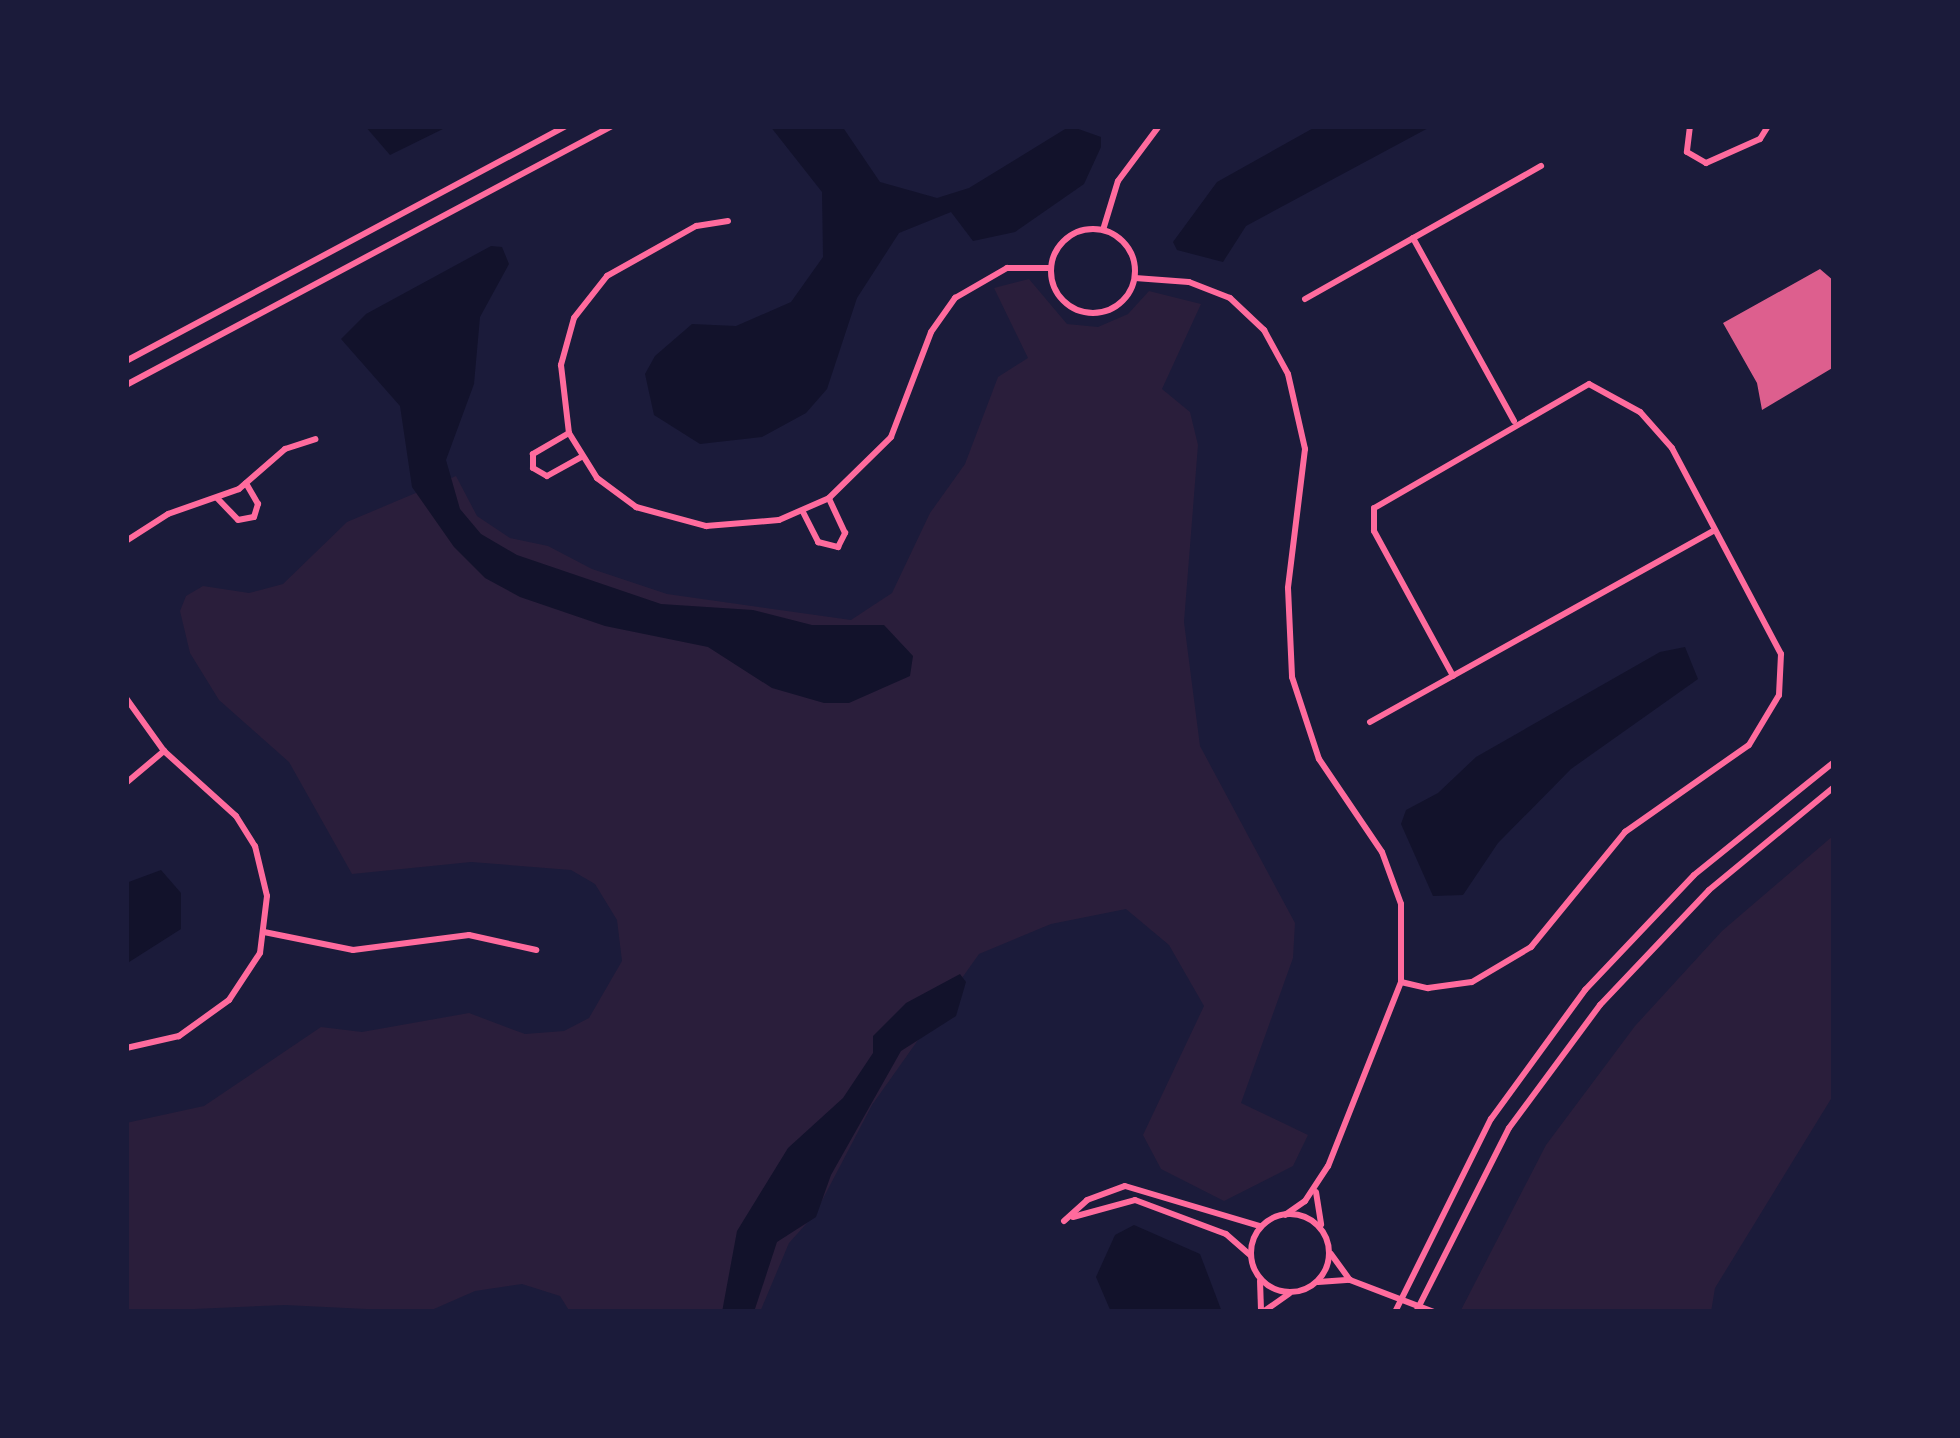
<!DOCTYPE html>
<style>
body{margin:0}
#map{position:relative;width:1960px;height:1438px;overflow:hidden;background:#1b1b3a;font-family:"Titillium Web",sans-serif}
div>[style]{position:absolute}
[style*='--x']{left:calc(var(--x)*1px);top:calc(var(--y)*1px);width:calc(var(--w)*1px);rotate:calc(var(--a)*1deg)}
.green>*{inset:0;background:#2a1e3b}
.water>*{inset:0;background:#12122b}
.building>*{inset:0;background:#dd5f8e}
.minor>*{height:6px;margin:-3px;padding:0 3px;transform-origin:3px;border-radius:3px;background:#ff6b9d}
.minor>.ring{margin:-3px;padding:0;box-sizing:content-box;background:none;border:6px solid #ff6b9d;border-radius:50%}
.tertiary>*{height:6px;margin:-3px;padding:0 3px;transform-origin:3px;border-radius:3px;background:#ff6b9d}
span{translate:-50% -50%;white-space:nowrap;text-align:center;line-height:1.15;-webkit-text-stroke:10px #1b1b3a;paint-order:stroke}
.frame{position:absolute;inset:0;border:129px solid #1b1b3a;pointer-events:none}
</style>
<div id="map">
<div class="green">
<i style="clip-path:polygon(1029px 279px,1067px 324px,1098px 327px,1128px 314px,1149px 291px,1201px 304px,1162px 389px,1190px 412px,1198px 445px,1184px 622px,1200px 746px,1295px 923px,1293px 958px,1241px 1103px,1308px 1135px,1293px 1166px,1224px 1201px,1161px 1169px,1143px 1135px,1204px 1006px,1169px 945px,1126px 909px,1051px 924px,979px 954px,872px 1105px,815px 1214px,789px 1243px,760px 1312px,570px 1312px,560px 1296px,522px 1284px,475px 1291px,427px 1312px,285px 1305px,126px 1312px,126px 1123px,204px 1106px,321px 1027px,362px 1032px,469px 1013px,525px 1034px,564px 1031px,589px 1018px,622px 961px,617px 920px,595px 884px,571px 870px,471px 862px,352px 874px,289px 762px,219px 700px,190px 653px,180px 611px,186px 596px,203px 586px,249px 593px,283px 584px,347px 522px,456px 476px,477px 516px,510px 538px,548px 546px,592px 569px,667px 594px,851px 620px,892px 593px,930px 513px,965px 464px,998px 377px,1028px 358px,994px 288px)"></i>
<i style="clip-path:polygon(1834px 835px,1834px 1094px,1715px 1288px,1711px 1312px,1460px 1312px,1546px 1145px,1635px 1026px,1722px 931px)"></i>
</div>
<div class="water">
<i style="clip-path:polygon(365px 126px,449px 126px,390px 155px)"></i>
<i style="clip-path:polygon(770px 126px,842px 126px,880px 182px,937px 198px,969px 188px,1070px 126px,1101px 137px,1101px 147px,1084px 184px,1015px 232px,973px 241px,951px 212px,899px 233px,857px 298px,827px 389px,806px 413px,762px 437px,700px 444px,654px 415px,645px 374px,655px 356px,692px 324px,736px 326px,791px 302px,823px 257px,822px 192px)"></i>
<i style="clip-path:polygon(1317px 126px,1432px 126px,1246px 226px,1223px 262px,1177px 250px,1173px 242px,1217px 182px)"></i>
<i style="clip-path:polygon(491px 246px,502px 247px,509px 264px,480px 317px,474px 384px,446px 460px,460px 509px,481px 534px,517px 555px,661px 604px,753px 610px,812px 625px,884px 625px,913px 656px,910px 676px,849px 703px,824px 703px,772px 688px,708px 647px,605px 626px,520px 597px,485px 578px,454px 547px,412px 487px,400px 406px,341px 339px,366px 314px)"></i>
<i style="clip-path:polygon(1685px 647px,1698px 679px,1571px 769px,1498px 843px,1463px 895px,1433px 896px,1401px 824px,1406px 810px,1438px 793px,1476px 757px,1660px 652px)"></i>
<i style="clip-path:polygon(161px 870px,181px 893px,181px 929px,126px 964px,126px 883px)"></i>
<i style="clip-path:polygon(960px 974px,966px 982px,956px 1016px,901px 1051px,831px 1175px,816px 1217px,777px 1242px,754px 1312px,722px 1312px,737px 1231px,788px 1148px,843px 1098px,873px 1053px,873px 1036px,906px 1003px)"></i>
<i style="clip-path:polygon(1134px 1225px,1200px 1254px,1222px 1312px,1111px 1312px,1096px 1277px,1115px 1235px)"></i>
</div>
<div class="building">
<i style="clip-path:polygon(1820px 269px,1834px 281px,1834px 367px,1762px 410px,1757px 383px,1723px 323px)"></i>
</div>
<div class="minor">
<i style="--x:1690;--y:126;--w:26;--a:97"></i>
<i style="--x:1687;--y:152;--w:22;--a:30"></i>
<i style="--x:1706;--y:163;--w:59;--a:-24"></i>
<i style="--x:1760;--y:139;--w:15;--a:-58"></i>
<i style="--x:728;--y:221;--w:32;--a:171"></i>
<i style="--x:696;--y:226;--w:102;--a:150.7"></i>
<i style="--x:607;--y:276;--w:53;--a:128.2"></i>
<i style="--x:574;--y:318;--w:49;--a:105.5"></i>
<i style="--x:561;--y:365;--w:68;--a:83.3"></i>
<i style="--x:569;--y:433;--w:53;--a:58.1"></i>
<i style="--x:597;--y:478;--w:49;--a:36.6"></i>
<i style="--x:636;--y:507;--w:73;--a:15.2"></i>
<i style="--x:706;--y:526;--w:73;--a:-4.7"></i>
<i style="--x:779;--y:520;--w:55;--a:-23.7"></i>
<i style="--x:829;--y:498;--w:87;--a:-44.5"></i>
<i style="--x:891;--y:437;--w:112;--a:-69.1"></i>
<i style="--x:931;--y:332;--w:42;--a:-54.8"></i>
<i style="--x:955;--y:298;--w:60;--a:-30"></i>
<i style="--x:1007;--y:268;--w:43;--a:0"></i>
<i class="ring" style="left:1051px;top:229px;width:78px;height:78px"></i>
<i style="--x:1103;--y:230;--w:51;--a:-73"></i>
<i style="--x:1118;--y:181;--w:69;--a:-53.3"></i>
<i style="--x:1413;--y:238;--w:209;--a:61.1"></i>
<i style="--x:1135;--y:278;--w:54;--a:4.2"></i>
<i style="--x:1189;--y:282;--w:44;--a:21.3"></i>
<i style="--x:1230;--y:298;--w:47;--a:43.3"></i>
<i style="--x:1264;--y:330;--w:50;--a:61.4"></i>
<i style="--x:1288;--y:374;--w:77;--a:77.2"></i>
<i style="--x:1305;--y:449;--w:140;--a:97"></i>
<i style="--x:1288;--y:588;--w:89;--a:87.4"></i>
<i style="--x:1292;--y:677;--w:86;--a:71.8"></i>
<i style="--x:1319;--y:759;--w:112;--a:55.9"></i>
<i style="--x:1382;--y:852;--w:55;--a:69.9"></i>
<i style="--x:1401;--y:904;--w:78;--a:90"></i>
<i style="--x:1401;--y:982;--w:198;--a:111.6"></i>
<i style="--x:1328;--y:1166;--w:42;--a:123.3"></i>
<i style="--x:1305;--y:1201;--w:24;--a:145"></i>
<i style="--x:1305;--y:299;--w:271;--a:-29.4"></i>
<i style="--x:569;--y:433;--w:42;--a:149.7"></i>
<i style="--x:533;--y:454;--w:14;--a:90"></i>
<i style="--x:533;--y:468;--w:16;--a:30"></i>
<i style="--x:547;--y:476;--w:39;--a:-29"></i>
<i style="--x:217;--y:498;--w:30;--a:46"></i>
<i style="--x:238;--y:520;--w:16;--a:-11"></i>
<i style="--x:254;--y:517;--w:14;--a:-73"></i>
<i style="--x:258;--y:504;--w:24;--a:-120"></i>
<i style="--x:803;--y:512;--w:34;--a:63"></i>
<i style="--x:818;--y:542;--w:21;--a:14"></i>
<i style="--x:838;--y:547;--w:16;--a:-63"></i>
<i style="--x:845;--y:533;--w:38;--a:-115"></i>
<i style="--x:126;--y:541;--w:50;--a:-32.7"></i>
<i style="--x:168;--y:514;--w:75;--a:-19.4"></i>
<i style="--x:239;--y:489;--w:61;--a:-41"></i>
<i style="--x:285;--y:449;--w:32;--a:-18"></i>
<i style="--x:126;--y:698;--w:65;--a:54.4"></i>
<i style="--x:164;--y:751;--w:97;--a:42.1"></i>
<i style="--x:236;--y:816;--w:36;--a:58"></i>
<i style="--x:255;--y:846;--w:51;--a:76.5"></i>
<i style="--x:267;--y:896;--w:57;--a:97"></i>
<i style="--x:260;--y:953;--w:56;--a:123.4"></i>
<i style="--x:229;--y:1000;--w:62;--a:144.2"></i>
<i style="--x:179;--y:1036;--w:54;--a:167.2"></i>
<i style="--x:1370;--y:722;--w:393;--a:-29.1"></i>
<i style="--x:126;--y:783;--w:50;--a:-40.1"></i>
<i style="--x:264;--y:932;--w:91;--a:11.4"></i>
<i style="--x:353;--y:950;--w:117;--a:-7.4"></i>
<i style="--x:469;--y:935;--w:69;--a:12.6"></i>
<i style="--x:1401;--y:982;--w:28;--a:13"></i>
<i style="--x:1428;--y:988;--w:44;--a:-7.8"></i>
<i style="--x:1472;--y:982;--w:69;--a:-30.7"></i>
<i style="--x:1531;--y:947;--w:149;--a:-50.7"></i>
<i style="--x:1625;--y:832;--w:151;--a:-35.1"></i>
<i style="--x:1749;--y:745;--w:58;--a:-59"></i>
<i style="--x:1779;--y:695;--w:41;--a:-87.2"></i>
<i style="--x:1781;--y:654;--w:233;--a:-117.9"></i>
<i style="--x:1672;--y:448;--w:48;--a:-131.6"></i>
<i style="--x:1640;--y:412;--w:58;--a:-151.2"></i>
<i style="--x:1589;--y:384;--w:248;--a:150"></i>
<i style="--x:1374;--y:508;--w:23;--a:90"></i>
<i style="--x:1374;--y:531;--w:165;--a:61.4"></i>
<i style="--x:1316;--y:1192;--w:33;--a:81"></i>
<i class="ring" style="left:1251px;top:1214px;width:72px;height:72px"></i>
<i style="--x:1073;--y:1217;--w:64;--a:-15.3"></i>
<i style="--x:1135;--y:1200;--w:97;--a:20.5"></i>
<i style="--x:1226;--y:1234;--w:33;--a:41"></i>
<i style="--x:1064;--y:1221;--w:31;--a:-42"></i>
<i style="--x:1087;--y:1200;--w:40;--a:-20.2"></i>
<i style="--x:1125;--y:1186;--w:140;--a:16.6"></i>
<i style="--x:1834;--y:1245;--w:27;--a:90"></i>
<i style="--x:1331;--y:1254;--w:32;--a:54"></i>
<i style="--x:1260;--y:1281;--w:31;--a:88"></i>
<i style="--x:1318;--y:1282;--w:32;--a:-4"></i>
<i style="--x:1350;--y:1280;--w:90;--a:20.9"></i>
<i style="--x:1263;--y:1312;--w:32;--a:-35"></i>
</div>
<div class="tertiary">
<i style="--x:126;--y:361;--w:499;--a:-28.1"></i>
<i style="--x:126;--y:385;--w:551;--a:-28.05"></i>
<i style="--x:1395;--y:1312;--w:216;--a:-63.6"></i>
<i style="--x:1491;--y:1119;--w:160;--a:-53.9"></i>
<i style="--x:1585;--y:990;--w:158;--a:-46.5"></i>
<i style="--x:1694;--y:875;--w:180;--a:-38.9"></i>
<i style="--x:1416;--y:1312;--w:206;--a:-63.2"></i>
<i style="--x:1509;--y:1128;--w:153;--a:-53.5"></i>
<i style="--x:1600;--y:1005;--w:158;--a:-46.5"></i>
<i style="--x:1709;--y:890;--w:162;--a:-39.5"></i>
</div>
<div class="frame"></div>
</div>
